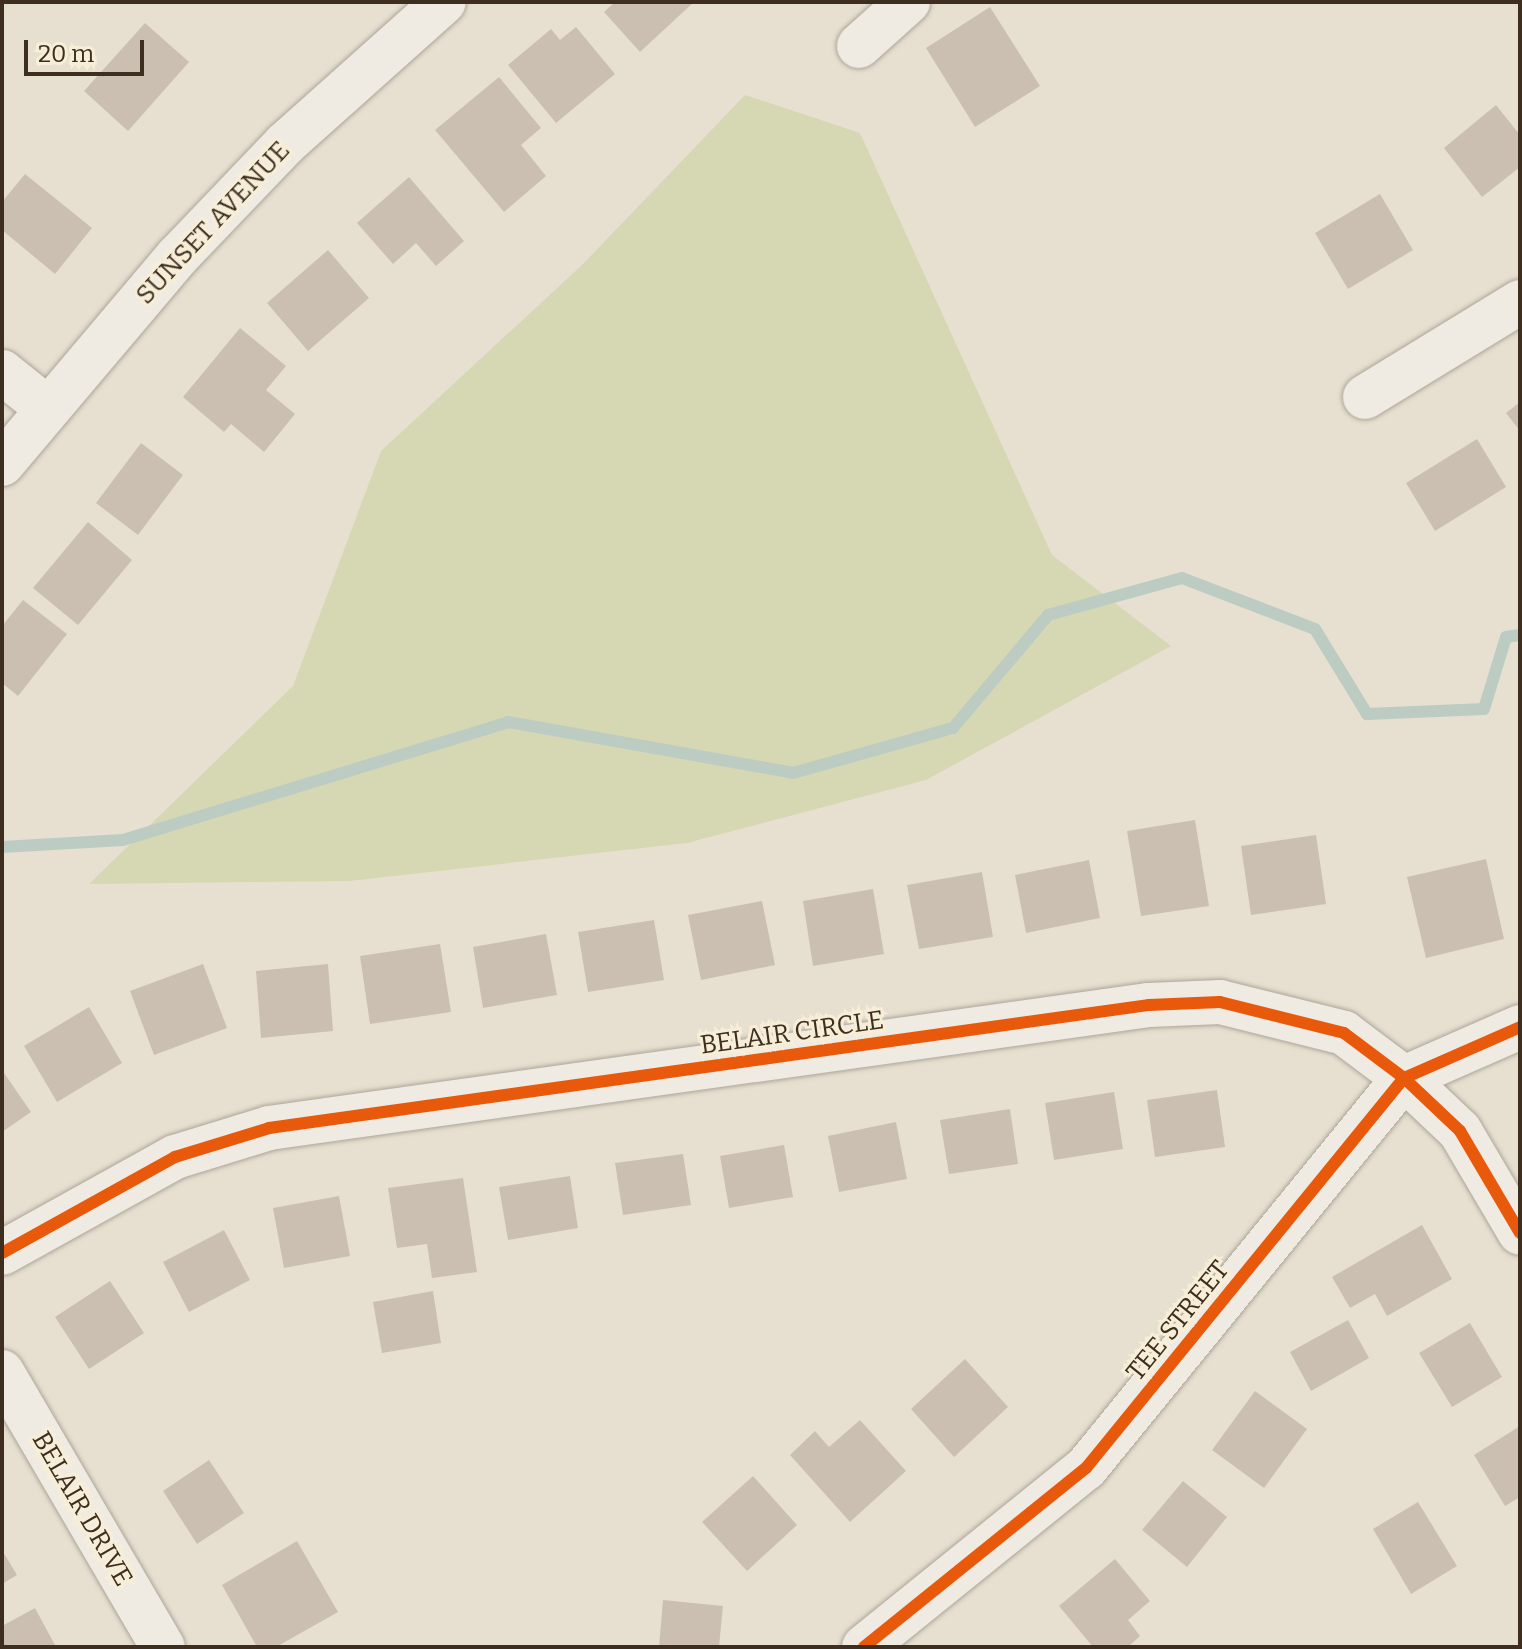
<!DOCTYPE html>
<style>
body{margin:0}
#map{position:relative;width:1522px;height:1649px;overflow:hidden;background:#e7e0d1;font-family:Bitter,serif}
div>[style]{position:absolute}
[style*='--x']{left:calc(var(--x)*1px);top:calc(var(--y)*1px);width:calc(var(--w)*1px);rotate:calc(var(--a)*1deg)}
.green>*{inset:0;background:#d6d7b3}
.stream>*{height:12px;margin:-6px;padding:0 6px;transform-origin:6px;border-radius:6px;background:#bcccc2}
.building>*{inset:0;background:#cbbfb2}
.roads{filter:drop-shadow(0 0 2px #ada599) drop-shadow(0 0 2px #ada599)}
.minor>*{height:44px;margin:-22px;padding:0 22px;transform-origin:22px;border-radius:22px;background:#efebe3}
.cycleway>*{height:12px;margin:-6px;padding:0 6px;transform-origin:6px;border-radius:6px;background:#e8590c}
span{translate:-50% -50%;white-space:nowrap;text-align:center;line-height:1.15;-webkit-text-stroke:6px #f7eed8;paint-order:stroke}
.street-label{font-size:26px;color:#3d2e20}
.frame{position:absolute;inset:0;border:4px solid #3d2e20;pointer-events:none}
.scale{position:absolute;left:24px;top:40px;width:120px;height:36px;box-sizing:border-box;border:4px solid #3d2e20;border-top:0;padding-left:10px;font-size:24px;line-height:28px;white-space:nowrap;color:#3d2e20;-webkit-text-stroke:6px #f7eed8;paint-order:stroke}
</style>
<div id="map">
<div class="green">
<i style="clip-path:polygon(745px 95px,860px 133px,1052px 555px,1171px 646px,926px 780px,687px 843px,349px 881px,89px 884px,293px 686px,381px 451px,583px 264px)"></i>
</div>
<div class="stream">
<i style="--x:2;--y:847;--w:121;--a:-3.3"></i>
<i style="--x:123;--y:840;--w:403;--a:-17"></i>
<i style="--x:508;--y:722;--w:290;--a:10.1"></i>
<i style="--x:793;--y:773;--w:166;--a:-15.7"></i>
<i style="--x:953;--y:728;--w:148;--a:-49.9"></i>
<i style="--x:1048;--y:615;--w:139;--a:-15.4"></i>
<i style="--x:1182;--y:578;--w:142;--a:21"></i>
<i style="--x:1315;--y:629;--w:100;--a:58.5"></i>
<i style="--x:1367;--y:714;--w:117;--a:-2.4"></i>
<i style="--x:1484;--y:709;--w:75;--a:-73"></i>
<i style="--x:1506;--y:637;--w:14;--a:-8"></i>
</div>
<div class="building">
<i style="clip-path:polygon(615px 2px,694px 2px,640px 52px,604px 12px)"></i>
<i style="clip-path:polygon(990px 7px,1040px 86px,975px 127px,926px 48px)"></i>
<i style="clip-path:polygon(145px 23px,189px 62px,128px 131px,84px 91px)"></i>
<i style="clip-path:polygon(576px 27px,615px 74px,556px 123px,508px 65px,551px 29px,560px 40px)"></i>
<i style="clip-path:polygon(499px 77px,541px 128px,521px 145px,546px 176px,504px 212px,435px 130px)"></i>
<i style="clip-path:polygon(1496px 105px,1520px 135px,1520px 167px,1482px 197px,1444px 148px)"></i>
<i style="clip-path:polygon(25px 174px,92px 228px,55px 274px,2px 230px,2px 202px)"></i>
<i style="clip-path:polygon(409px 177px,464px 241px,436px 266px,416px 243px,393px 264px,357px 223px)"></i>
<i style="clip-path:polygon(1380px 194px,1413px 250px,1348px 289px,1315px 233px)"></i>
<i style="clip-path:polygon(328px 250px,369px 298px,308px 351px,267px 303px)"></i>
<i style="clip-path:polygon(240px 328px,286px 366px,266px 390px,295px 414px,264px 452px,231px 424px,224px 432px,183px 397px)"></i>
<i style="clip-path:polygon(1520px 402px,1520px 431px,1506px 413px)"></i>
<i style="clip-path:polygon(1477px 439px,1506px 487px,1435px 531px,1406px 483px)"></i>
<i style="clip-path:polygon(141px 443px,183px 475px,138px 535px,96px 503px)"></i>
<i style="clip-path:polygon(88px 522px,132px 560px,78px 625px,33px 588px)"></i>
<i style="clip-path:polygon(23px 600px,67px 634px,18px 696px,2px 683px,2px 626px)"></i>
<i style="clip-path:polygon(1195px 820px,1209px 906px,1141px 916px,1127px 831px)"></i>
<i style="clip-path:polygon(1316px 835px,1326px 904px,1251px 915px,1241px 846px)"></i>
<i style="clip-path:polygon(1486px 859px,1504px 939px,1426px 958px,1407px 877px)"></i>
<i style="clip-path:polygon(1089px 860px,1100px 918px,1026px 933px,1015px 875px)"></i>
<i style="clip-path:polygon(982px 872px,993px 937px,919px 949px,907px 885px)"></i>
<i style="clip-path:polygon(873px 889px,884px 954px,813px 966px,803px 901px)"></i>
<i style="clip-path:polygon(762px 901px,775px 965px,701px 980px,688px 915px)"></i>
<i style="clip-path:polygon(654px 920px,664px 980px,588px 992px,578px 932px)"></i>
<i style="clip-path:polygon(546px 934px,557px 995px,483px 1008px,473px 947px)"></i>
<i style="clip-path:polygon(440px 944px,451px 1012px,370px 1024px,360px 956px)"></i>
<i style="clip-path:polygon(203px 964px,227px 1028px,154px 1055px,130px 991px)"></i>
<i style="clip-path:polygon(328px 964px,333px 1031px,261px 1038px,256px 971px)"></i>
<i style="clip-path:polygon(89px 1007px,122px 1063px,57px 1102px,24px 1046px)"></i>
<i style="clip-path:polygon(2px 1070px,31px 1112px,2px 1132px)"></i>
<i style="clip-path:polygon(1217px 1090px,1225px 1147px,1155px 1157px,1147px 1100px)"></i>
<i style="clip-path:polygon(1114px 1092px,1123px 1149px,1054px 1160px,1045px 1103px)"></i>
<i style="clip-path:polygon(1010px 1109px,1018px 1164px,949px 1174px,940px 1120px)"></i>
<i style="clip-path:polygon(896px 1122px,907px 1179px,839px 1192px,828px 1136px)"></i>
<i style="clip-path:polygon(784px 1145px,793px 1197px,729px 1208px,720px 1156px)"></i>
<i style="clip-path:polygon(683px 1154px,691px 1205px,623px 1215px,615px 1163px)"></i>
<i style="clip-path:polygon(570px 1176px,578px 1228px,508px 1240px,499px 1187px)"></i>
<i style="clip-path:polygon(463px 1178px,477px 1272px,432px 1278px,427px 1244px,397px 1248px,388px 1188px)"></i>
<i style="clip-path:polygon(339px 1196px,350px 1256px,284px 1268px,273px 1208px)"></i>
<i style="clip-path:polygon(1422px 1225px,1452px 1279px,1387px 1316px,1375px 1294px,1350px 1308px,1332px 1277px)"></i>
<i style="clip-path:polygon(224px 1230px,250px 1280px,189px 1312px,163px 1262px)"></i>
<i style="clip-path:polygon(110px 1281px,144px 1333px,89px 1369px,55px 1317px)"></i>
<i style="clip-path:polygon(433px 1291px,441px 1343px,382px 1353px,373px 1302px)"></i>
<i style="clip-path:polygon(1348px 1320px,1369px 1358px,1311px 1391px,1290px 1352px)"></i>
<i style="clip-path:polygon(1470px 1323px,1502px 1377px,1452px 1407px,1419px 1353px)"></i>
<i style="clip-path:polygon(965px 1359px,1008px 1407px,954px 1457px,911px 1409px)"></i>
<i style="clip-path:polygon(1255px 1391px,1307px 1429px,1264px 1488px,1212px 1450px)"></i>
<i style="clip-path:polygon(860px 1420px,906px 1471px,850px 1522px,790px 1455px,815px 1431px,829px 1447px)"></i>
<i style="clip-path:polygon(1520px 1426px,1520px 1497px,1505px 1506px,1474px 1455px)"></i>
<i style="clip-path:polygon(209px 1460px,244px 1513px,197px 1544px,163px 1491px)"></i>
<i style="clip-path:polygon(753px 1476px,797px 1525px,747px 1571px,702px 1522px)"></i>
<i style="clip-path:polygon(1183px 1481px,1227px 1517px,1187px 1567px,1142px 1530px)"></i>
<i style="clip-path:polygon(1418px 1502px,1457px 1566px,1411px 1594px,1373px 1529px)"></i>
<i style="clip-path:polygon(297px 1541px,338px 1612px,276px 1647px,257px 1647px,222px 1585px)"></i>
<i style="clip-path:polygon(2px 1550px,17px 1575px,2px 1584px)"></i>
<i style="clip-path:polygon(1115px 1559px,1150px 1601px,1128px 1620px,1140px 1636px,1128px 1647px,1093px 1647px,1059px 1606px)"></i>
<i style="clip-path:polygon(663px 1600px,723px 1606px,719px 1647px,659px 1647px)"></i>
<i style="clip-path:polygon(35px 1608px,56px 1647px,2px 1647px,2px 1626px)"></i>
</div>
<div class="roads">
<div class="minor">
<i style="--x:859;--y:46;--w:66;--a:-41.9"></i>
<i style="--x:2;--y:372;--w:58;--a:38.7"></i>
<i style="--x:1365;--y:397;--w:182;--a:-31.5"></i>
<i style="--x:2;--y:464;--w:272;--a:-49.8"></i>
<i style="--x:178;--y:256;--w:155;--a:-46.3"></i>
<i style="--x:285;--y:144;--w:213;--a:-41.8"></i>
<i style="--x:2;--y:1253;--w:198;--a:-29"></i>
<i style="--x:175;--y:1157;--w:98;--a:-17.1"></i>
<i style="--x:269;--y:1128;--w:889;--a:-7.96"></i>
<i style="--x:1149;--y:1005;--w:71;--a:-2.4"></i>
<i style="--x:1220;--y:1002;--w:128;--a:14"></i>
<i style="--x:1344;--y:1033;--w:75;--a:36.9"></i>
<i style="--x:1404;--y:1078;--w:77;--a:43.4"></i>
<i style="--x:1460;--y:1131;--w:118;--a:59.5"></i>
<i style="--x:2;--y:1372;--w:319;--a:59.7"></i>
<i style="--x:864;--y:1647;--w:285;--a:-38.9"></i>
<i style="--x:1086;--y:1468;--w:503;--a:-50.81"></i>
<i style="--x:1404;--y:1078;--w:127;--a:-23.7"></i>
</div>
</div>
<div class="cycleway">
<i style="--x:2;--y:1253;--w:198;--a:-29"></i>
<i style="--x:175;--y:1157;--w:98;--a:-17.1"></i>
<i style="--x:269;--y:1128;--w:889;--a:-7.96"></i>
<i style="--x:1149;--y:1005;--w:71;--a:-2.4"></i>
<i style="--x:1220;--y:1002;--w:128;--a:14"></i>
<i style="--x:1344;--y:1033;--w:75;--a:36.9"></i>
<i style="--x:1404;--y:1078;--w:77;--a:43.4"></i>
<i style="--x:1460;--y:1131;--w:118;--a:59.5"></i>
<i style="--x:864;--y:1647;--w:285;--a:-38.9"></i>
<i style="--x:1086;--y:1468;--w:503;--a:-50.81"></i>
<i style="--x:1404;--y:1078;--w:127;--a:-23.7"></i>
</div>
<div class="street-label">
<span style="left:213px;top:223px;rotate:-47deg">SUNSET AVENUE</span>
<span style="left:792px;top:1033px;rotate:-8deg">BELAIR CIRCLE</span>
<span style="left:1178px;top:1321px;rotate:-51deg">TEE STREET</span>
<span style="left:82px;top:1509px;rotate:60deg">BELAIR DRIVE</span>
</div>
<div class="frame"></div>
<div class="scale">20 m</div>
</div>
